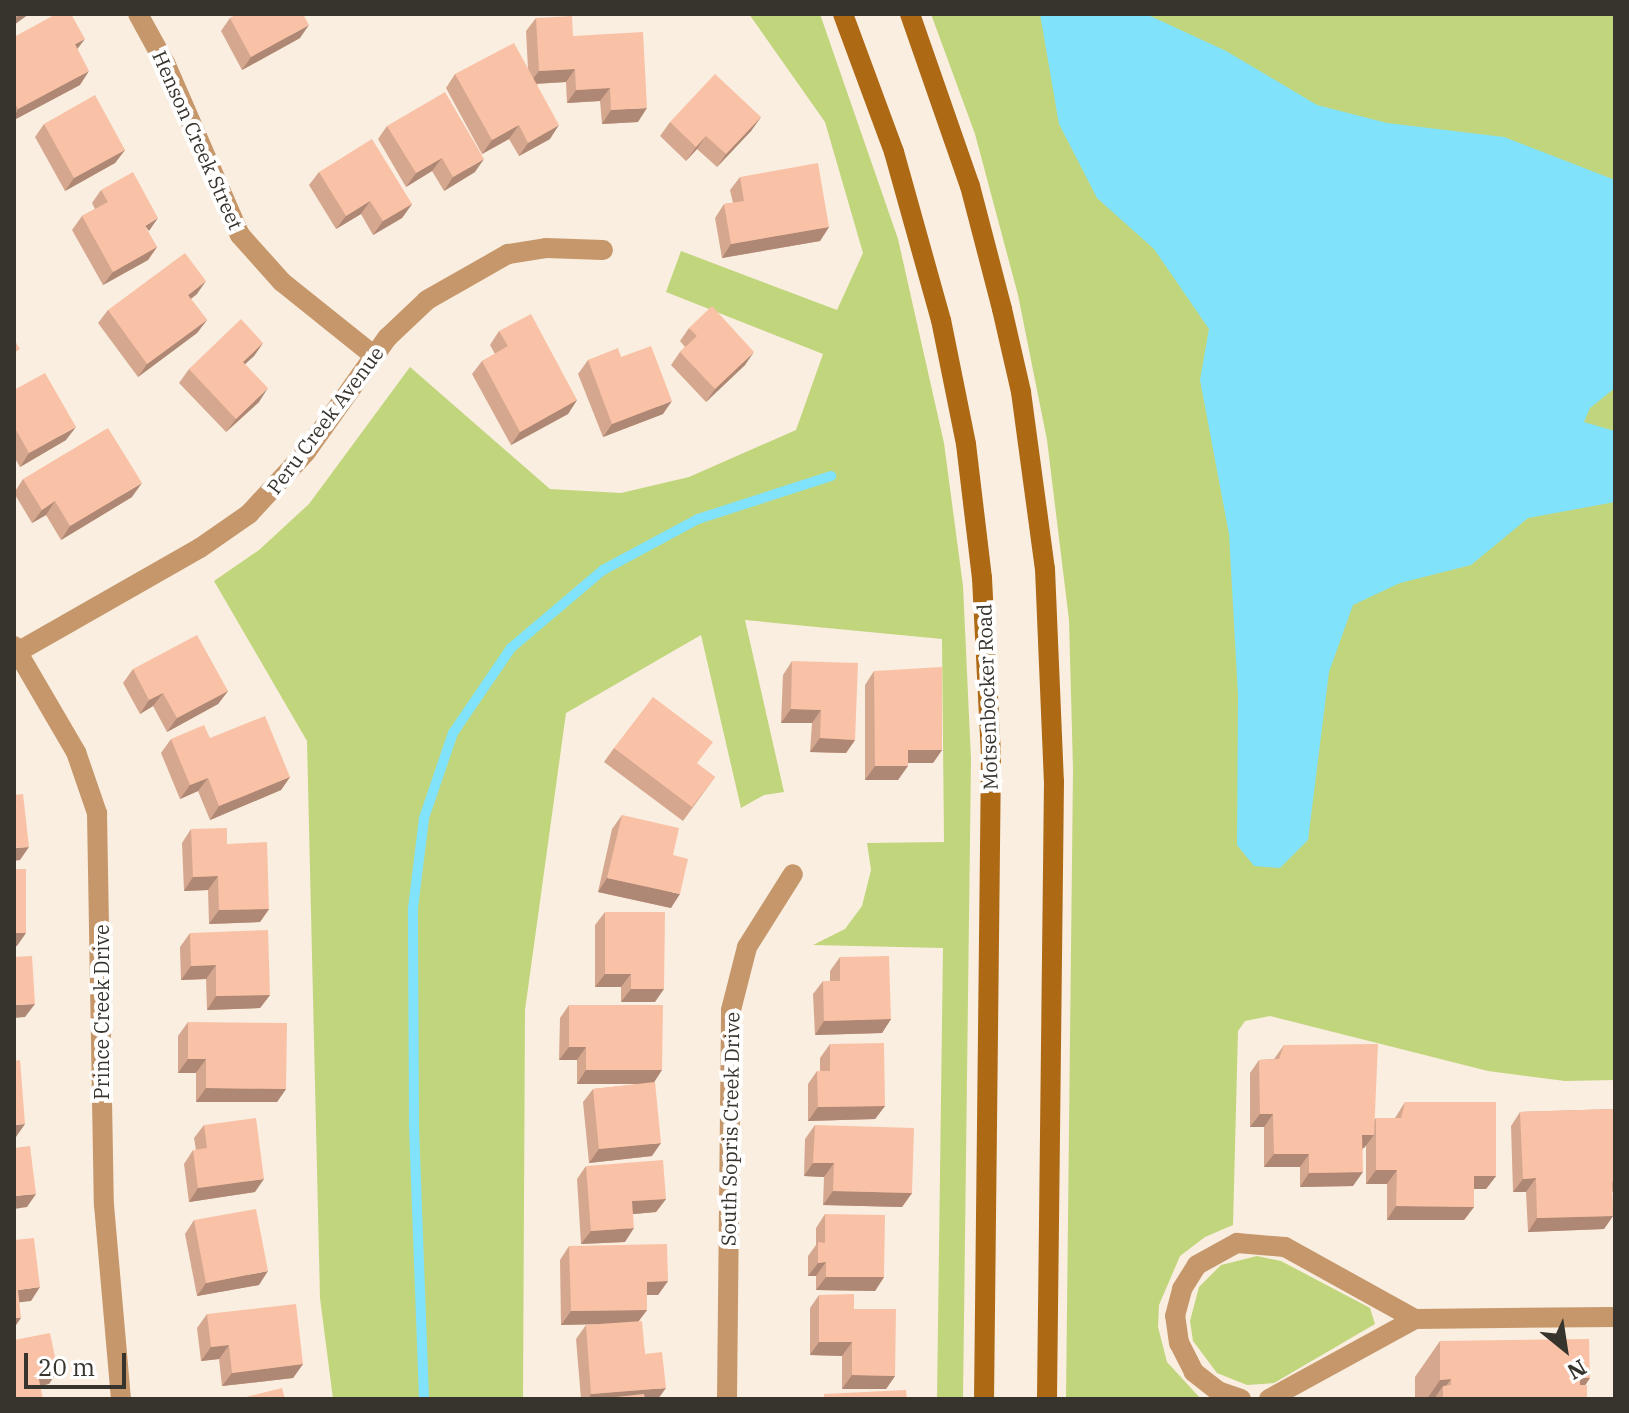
<!DOCTYPE html>
<style>
body{margin:0}
#map{position:relative;width:1629px;height:1413px;overflow:hidden;background:#faeee0;font-family:"IBM Plex Serif",serif}
div>[style]{position:absolute}
[style*='--x']{left:calc(var(--x)*1px);top:calc(var(--y)*1px);width:calc(var(--w)*1px);rotate:calc(var(--a)*1deg)}
.green>*{inset:0;background:#c1d57d}
.water>*{inset:0;background:#80e2fb}
.stream>*{height:10px;margin:-5px;padding:0 5px;transform-origin:5px;border-radius:5px;background:#80e2fb}
.minor>*{height:20px;margin:-10px;padding:0 10px;transform-origin:10px;border-radius:10px;background:#c6976a}
.secondary>*{height:20px;margin:-10px;padding:0 10px;transform-origin:10px;border-radius:10px;background:#ae6915}
.wall>*{inset:0;background:#d6a78f}
.shaded-wall>*{inset:0;background:#ae8874}
.building>*{inset:0;background:#f9c2a6}
span{translate:-50% -50%;white-space:nowrap;text-align:center;line-height:1.15;-webkit-text-stroke:8px #fff;paint-order:stroke}
.street-label{font-size:20px;color:#37332d}
.frame{position:absolute;inset:0;border:16px solid #37332d;pointer-events:none}
.north{position:absolute;left:1525px;top:1309px;width:80px;height:80px;-webkit-text-stroke:6px #fff;paint-order:stroke;rotate:150deg;font-size:22px;font-weight:700;line-height:32px;text-align:center;color:#37332d}
.north::after{content:'';display:block;margin:auto;width:28px;height:36px;background:#37332d;clip-path:polygon(50% 0,100% 100%,50% 72%,0 100%)}
.scale{position:absolute;left:24px;top:1353px;width:102px;height:36px;box-sizing:border-box;border:4px solid #37332d;border-top:0;padding-left:10px;font-size:24px;line-height:28px;white-space:nowrap;color:#37332d;-webkit-text-stroke:6px #fff;paint-order:stroke}
</style>
<div id="map">
<div class="green">
<i style="clip-path:polygon(749px 14px,820px 14px,898px 239px,944px 443px,963px 586px,971px 759px,963px 1399px,937px 1399px,943px 948px,813px 945px,845px 929px,862px 906px,871px 870px,867px 843px,944px 842px,942px 639px,745px 620px,784px 792px,764px 795px,741px 808px,701px 635px,566px 713px,525px 1010px,523px 1399px,333px 1399px,320px 1298px,307px 741px,214px 581px,259px 550px,309px 504px,410px 367px,550px 489px,621px 493px,689px 477px,796px 430px,823px 354px,666px 292px,681px 251px,837px 310px,863px 253px,825px 122px)"></i>
<i style="clip-path:polygon(931px 14px,1615px 14px,1615px 1080px,1565px 1081px,1488px 1071px,1270px 1016px,1245px 1021px,1238px 1031px,1233px 1225px,1205px 1237px,1180px 1256px,1159px 1305px,1158px 1327px,1167px 1362px,1201px 1399px,1066px 1399px,1073px 769px,1069px 620px,1047px 440px,1018px 295px,975px 134px)"></i>
<i style="clip-path:polygon(1257px 1256px,1281px 1261px,1370px 1308px,1375px 1324px,1274px 1383px,1247px 1385px,1217px 1373px,1193px 1341px,1190px 1321px,1199px 1287px,1221px 1265px)"></i>
</div>
<div class="water">
<i style="clip-path:polygon(1040px 14px,1146px 14px,1226px 51px,1317px 105px,1387px 123px,1504px 137px,1615px 180px,1615px 388px,1590px 408px,1584px 422px,1615px 431px,1615px 502px,1528px 518px,1471px 565px,1400px 583px,1353px 605px,1329px 672px,1308px 840px,1280px 868px,1254px 866px,1237px 845px,1238px 695px,1229px 534px,1200px 380px,1209px 329px,1154px 249px,1097px 198px,1059px 124px)"></i>
</div>
<div class="stream">
<i style="--x:424;--y:1399;--w:276;--a:-92.1"></i>
<i style="--x:414;--y:1123;--w:215;--a:-90.3"></i>
<i style="--x:413;--y:908;--w:91;--a:-83"></i>
<i style="--x:424;--y:818;--w:90;--a:-71.2"></i>
<i style="--x:453;--y:733;--w:103;--a:-55.7"></i>
<i style="--x:511;--y:648;--w:121;--a:-40.3"></i>
<i style="--x:603;--y:570;--w:108;--a:-28.2"></i>
<i style="--x:698;--y:519;--w:140;--a:-17.9"></i>
</div>
<div class="minor">
<i style="--x:138;--y:14;--w:58;--a:61.2"></i>
<i style="--x:166;--y:65;--w:185;--a:66.5"></i>
<i style="--x:240;--y:235;--w:63;--a:48.2"></i>
<i style="--x:282;--y:282;--w:117;--a:38.7"></i>
<i style="--x:14;--y:646;--w:123;--a:59.7"></i>
<i style="--x:76;--y:752;--w:65;--a:71"></i>
<i style="--x:97;--y:813;--w:392;--a:89"></i>
<i style="--x:104;--y:1205;--w:195;--a:85"></i>
<i style="--x:14;--y:654;--w:214;--a:-29.7"></i>
<i style="--x:200;--y:548;--w:60;--a:-34.8"></i>
<i style="--x:249;--y:514;--w:84;--a:-47.4"></i>
<i style="--x:306;--y:452;--w:140;--a:-54.6"></i>
<i style="--x:387;--y:338;--w:55;--a:-43.5"></i>
<i style="--x:427;--y:300;--w:93;--a:-29.6"></i>
<i style="--x:508;--y:254;--w:38;--a:-9"></i>
<i style="--x:546;--y:248;--w:57;--a:2"></i>
<i style="--x:727;--y:1399;--w:389;--a:-89.4"></i>
<i style="--x:731;--y:1010;--w:65;--a:-75.7"></i>
<i style="--x:747;--y:947;--w:86;--a:-57.8"></i>
<i style="--x:1241;--y:1399;--w:24;--a:-161"></i>
<i style="--x:1218;--y:1391;--w:31;--a:-142"></i>
<i style="--x:1194;--y:1372;--w:33;--a:-117"></i>
<i style="--x:1179;--y:1343;--w:27;--a:-98"></i>
<i style="--x:1175;--y:1316;--w:28;--a:-75"></i>
<i style="--x:1182;--y:1289;--w:28;--a:-58"></i>
<i style="--x:1197;--y:1265;--w:46;--a:-28.8"></i>
<i style="--x:1237;--y:1243;--w:48;--a:4.8"></i>
<i style="--x:1285;--y:1247;--w:149;--a:29"></i>
<i style="--x:1415;--y:1319;--w:200;--a:-0.6"></i>
<i style="--x:1269;--y:1399;--w:166;--a:-28.7"></i>
</div>
<div class="secondary">
<i style="--x:843;--y:14;--w:147;--a:69.7"></i>
<i style="--x:894;--y:152;--w:174;--a:74.4"></i>
<i style="--x:941;--y:320;--w:126;--a:78.6"></i>
<i style="--x:966;--y:444;--w:135;--a:83.2"></i>
<i style="--x:982;--y:578;--w:177;--a:87.1"></i>
<i style="--x:991;--y:755;--w:644;--a:90.62"></i>
<i style="--x:910;--y:14;--w:182;--a:70.8"></i>
<i style="--x:970;--y:186;--w:127;--a:75.4"></i>
<i style="--x:1002;--y:309;--w:85;--a:77.1"></i>
<i style="--x:1021;--y:392;--w:179;--a:82.3"></i>
<i style="--x:1045;--y:569;--w:212;--a:87.6"></i>
<i style="--x:1054;--y:781;--w:618;--a:90.65"></i>
</div>
<div class="wall">
<i style="clip-path:polygon(230px 18px,300px 38px,242px 70px,221px 31px)"></i>
<i style="clip-path:polygon(536px 18px,573px 36px,638px 122px,602px 124px,600px 101px,567px 103px,566px 82px,537px 84px,550px 139px,519px 156px,509px 139px,482px 154px,446px 88px,455px 74px,528px 69px,526px 31px)"></i>
<i style="clip-path:polygon(14px 37px,77px 49px,80px 85px,14px 120px)"></i>
<i style="clip-path:polygon(761px 117px,751px 131px,717px 167px,697px 149px,686px 161px,660px 136px,670px 122px)"></i>
<i style="clip-path:polygon(44px 124px,125px 150px,115px 163px,65px 191px,35px 137px)"></i>
<i style="clip-path:polygon(387px 126px,475px 172px,444px 191px,432px 171px,406px 187px,378px 139px)"></i>
<i style="clip-path:polygon(319px 172px,412px 204px,402px 218px,373px 235px,361px 214px,336px 229px,309px 185px)"></i>
<i style="clip-path:polygon(740px 177px,829px 227px,820px 241px,722px 258px,715px 218px,724px 204px,733px 203px,730px 190px)"></i>
<i style="clip-path:polygon(101px 190px,148px 232px,157px 247px,148px 260px,103px 285px,72px 230px,82px 216px,95px 209px,92px 203px)"></i>
<i style="clip-path:polygon(197px 294px,191px 299px,207px 320px,197px 333px,138px 377px,98px 323px,108px 310px)"></i>
<i style="clip-path:polygon(689px 328px,745px 365px,706px 402px,671px 365px,680px 352px,685px 347px,680px 341px)"></i>
<i style="clip-path:polygon(499px 331px,577px 400px,568px 414px,511px 445px,472px 374px,482px 361px,495px 354px,490px 345px)"></i>
<i style="clip-path:polygon(263px 343px,254px 356px,245px 364px,259px 402px,226px 432px,179px 383px,189px 369px)"></i>
<i style="clip-path:polygon(621px 357px,663px 414px,603px 437px,578px 374px,588px 360px)"></i>
<i style="clip-path:polygon(14px 390px,66px 440px,20px 467px,14px 457px)"></i>
<i style="clip-path:polygon(23px 479px,132px 497px,61px 540px,46px 515px,32px 523px,14px 493px)"></i>
<i style="clip-path:polygon(792px 661px,855px 740px,846px 753px,810px 752px,812px 723px,781px 723px,783px 675px)"></i>
<i style="clip-path:polygon(133px 669px,228px 691px,218px 704px,167px 732px,153px 706px,140px 714px,123px 683px)"></i>
<i style="clip-path:polygon(874px 671px,942px 750px,933px 763px,908px 763px,898px 780px,865px 780px,865px 685px)"></i>
<i style="clip-path:polygon(210px 738px,290px 777px,281px 790px,210px 820px,198px 791px,180px 799px,161px 753px,171px 739px)"></i>
<i style="clip-path:polygon(614px 748px,697px 764px,715px 777px,683px 821px,604px 762px)"></i>
<i style="clip-path:polygon(622px 815px,673px 855px,671px 908px,598px 892px,612px 829px)"></i>
<i style="clip-path:polygon(191px 829px,227px 844px,269px 909px,260px 922px,209px 924px,208px 890px,184px 891px,182px 843px)"></i>
<i style="clip-path:polygon(605px 912px,655px 1002px,621px 1002px,621px 987px,595px 987px,595px 925px)"></i>
<i style="clip-path:polygon(190px 933px,270px 995px,260px 1008px,207px 1010px,206px 979px,181px 980px,180px 947px)"></i>
<i style="clip-path:polygon(840px 957px,891px 1019px,882px 1033px,815px 1035px,813px 994px,823px 981px,830px 981px,830px 971px)"></i>
<i style="clip-path:polygon(569px 1005px,654px 1083px,652px 1156px,589px 1163px,583px 1102px,593px 1089px,641px 1084px,577px 1084px,577px 1060px,559px 1060px,560px 1018px)"></i>
<i style="clip-path:polygon(188px 1022px,286px 1089px,277px 1102px,196px 1102px,196px 1073px,178px 1073px,178px 1036px)"></i>
<i style="clip-path:polygon(830px 1044px,885px 1106px,875px 1119px,808px 1121px,808px 1084px,817px 1071px,820px 1071px,820px 1058px)"></i>
<i style="clip-path:polygon(1284px 1045px,1374px 1120px,1376px 1118px,1395px 1118px,1405px 1102px,1496px 1176px,1486px 1189px,1474px 1189px,1474px 1207px,1464px 1220px,1387px 1220px,1387px 1184px,1366px 1184px,1366px 1145px,1364px 1148px,1363px 1148px,1353px 1186px,1300px 1187px,1300px 1167px,1264px 1167px,1264px 1127px,1250px 1127px,1250px 1073px,1259px 1060px,1274px 1059px)"></i>
<i style="clip-path:polygon(1615px 1109px,1615px 1190px,1612px 1192px,1613px 1216px,1604px 1229px,1528px 1232px,1526px 1192px,1513px 1192px,1511px 1126px,1520px 1112px)"></i>
<i style="clip-path:polygon(204px 1125px,255px 1192px,189px 1202px,184px 1164px,193px 1150px,196px 1150px,194px 1138px)"></i>
<i style="clip-path:polygon(815px 1125px,912px 1193px,902px 1207px,823px 1205px,824px 1177px,804px 1176px,805px 1139px)"></i>
<i style="clip-path:polygon(586px 1166px,666px 1199px,656px 1212px,633px 1214px,625px 1242px,581px 1244px,577px 1179px)"></i>
<i style="clip-path:polygon(825px 1214px,884px 1277px,875px 1291px,816px 1290px,816px 1276px,808px 1276px,808px 1256px,816px 1245px,816px 1228px)"></i>
<i style="clip-path:polygon(194px 1220px,259px 1285px,197px 1296px,185px 1234px)"></i>
<i style="clip-path:polygon(569px 1246px,668px 1281px,658px 1295px,647px 1295px,647px 1310px,639px 1321px,645px 1354px,658px 1399px,581px 1399px,576px 1339px,586px 1325px,602px 1324px,561px 1325px,560px 1260px)"></i>
<i style="clip-path:polygon(819px 1295px,854px 1309px,895px 1376px,886px 1389px,842px 1389px,842px 1356px,810px 1355px,810px 1308px)"></i>
<i style="clip-path:polygon(207px 1314px,303px 1364px,293px 1378px,222px 1386px,219px 1359px,201px 1361px,197px 1328px)"></i>
<i style="clip-path:polygon(1440px 1341px,1585px 1385px,1587px 1399px,1415px 1399px,1415px 1377px)"></i>
</div>
<div class="shaded-wall">
<i style="clip-path:polygon(20px 14px,29px 14px,14px 25px,14px 18px)"></i>
<i style="clip-path:polygon(309px 25px,300px 38px,242px 70px,251px 57px)"></i>
<i style="clip-path:polygon(85px 39px,75px 52px,75px 44px)"></i>
<i style="clip-path:polygon(575px 69px,566px 82px,529px 84px,539px 71px)"></i>
<i style="clip-path:polygon(89px 71px,80px 85px,14px 120px,14px 116px,18px 109px)"></i>
<i style="clip-path:polygon(610px 88px,600px 101px,567px 103px,576px 90px)"></i>
<i style="clip-path:polygon(647px 108px,638px 122px,602px 124px,611px 110px)"></i>
<i style="clip-path:polygon(761px 117px,751px 131px,717px 167px,726px 154px)"></i>
<i style="clip-path:polygon(519px 125px,509px 139px,482px 154px,492px 140px)"></i>
<i style="clip-path:polygon(559px 125px,550px 139px,519px 156px,528px 143px)"></i>
<i style="clip-path:polygon(706px 136px,697px 149px,686px 161px,696px 147px)"></i>
<i style="clip-path:polygon(125px 150px,115px 163px,65px 191px,74px 178px)"></i>
<i style="clip-path:polygon(442px 158px,432px 171px,406px 187px,416px 173px)"></i>
<i style="clip-path:polygon(484px 159px,475px 172px,444px 191px,453px 177px)"></i>
<i style="clip-path:polygon(370px 201px,361px 214px,336px 229px,346px 216px)"></i>
<i style="clip-path:polygon(412px 204px,402px 218px,373px 235px,383px 221px)"></i>
<i style="clip-path:polygon(158px 218px,149px 231px,145px 226px)"></i>
<i style="clip-path:polygon(829px 227px,820px 241px,722px 258px,731px 244px)"></i>
<i style="clip-path:polygon(157px 247px,148px 260px,103px 285px,113px 272px)"></i>
<i style="clip-path:polygon(206px 281px,197px 294px,178px 308px,188px 295px)"></i>
<i style="clip-path:polygon(207px 320px,197px 333px,138px 377px,147px 364px)"></i>
<i style="clip-path:polygon(263px 343px,254px 356px,233px 375px,243px 362px)"></i>
<i style="clip-path:polygon(754px 352px,745px 365px,706px 402px,715px 389px)"></i>
<i style="clip-path:polygon(268px 388px,259px 402px,226px 432px,236px 419px)"></i>
<i style="clip-path:polygon(577px 400px,568px 414px,511px 445px,520px 432px)"></i>
<i style="clip-path:polygon(672px 401px,663px 414px,603px 437px,612px 424px)"></i>
<i style="clip-path:polygon(76px 427px,66px 440px,20px 467px,29px 453px)"></i>
<i style="clip-path:polygon(142px 483px,132px 497px,61px 540px,70px 526px)"></i>
<i style="clip-path:polygon(55px 501px,46px 515px,32px 523px,42px 510px)"></i>
<i style="clip-path:polygon(228px 691px,218px 704px,167px 732px,177px 718px)"></i>
<i style="clip-path:polygon(163px 693px,153px 706px,140px 714px,149px 700px)"></i>
<i style="clip-path:polygon(791px 709px,821px 710px,812px 723px,781px 723px)"></i>
<i style="clip-path:polygon(820px 738px,855px 740px,846px 753px,810px 752px)"></i>
<i style="clip-path:polygon(908px 750px,942px 750px,933px 763px,898px 763px)"></i>
<i style="clip-path:polygon(875px 766px,908px 766px,898px 780px,865px 780px)"></i>
<i style="clip-path:polygon(290px 777px,281px 790px,210px 820px,219px 806px)"></i>
<i style="clip-path:polygon(208px 778px,198px 791px,180px 799px,190px 785px)"></i>
<i style="clip-path:polygon(29px 847px,20px 860px,14px 861px,14px 848px)"></i>
<i style="clip-path:polygon(218px 876px,208px 890px,184px 891px,193px 877px)"></i>
<i style="clip-path:polygon(607px 878px,680px 894px,671px 908px,598px 892px)"></i>
<i style="clip-path:polygon(269px 909px,260px 922px,209px 924px,219px 910px)"></i>
<i style="clip-path:polygon(14px 933px,26px 933px,17px 946px,14px 946px)"></i>
<i style="clip-path:polygon(216px 965px,206px 979px,181px 980px,191px 966px)"></i>
<i style="clip-path:polygon(605px 974px,631px 974px,621px 987px,595px 987px)"></i>
<i style="clip-path:polygon(631px 989px,664px 989px,655px 1002px,621px 1002px)"></i>
<i style="clip-path:polygon(270px 995px,260px 1008px,207px 1010px,216px 996px)"></i>
<i style="clip-path:polygon(35px 1004px,25px 1017px,14px 1018px,14px 1005px)"></i>
<i style="clip-path:polygon(891px 1019px,882px 1033px,815px 1035px,824px 1021px)"></i>
<i style="clip-path:polygon(569px 1047px,586px 1047px,577px 1060px,559px 1060px)"></i>
<i style="clip-path:polygon(188px 1059px,206px 1059px,196px 1073px,178px 1073px)"></i>
<i style="clip-path:polygon(586px 1070px,662px 1070px,653px 1084px,577px 1084px)"></i>
<i style="clip-path:polygon(206px 1088px,286px 1089px,277px 1102px,196px 1102px)"></i>
<i style="clip-path:polygon(885px 1106px,875px 1119px,808px 1121px,818px 1107px)"></i>
<i style="clip-path:polygon(1260px 1114px,1273px 1114px,1264px 1127px,1250px 1127px)"></i>
<i style="clip-path:polygon(25px 1124px,16px 1137px,14px 1137px,14px 1125px)"></i>
<i style="clip-path:polygon(1362px 1135px,1374px 1135px,1364px 1148px,1353px 1149px)"></i>
<i style="clip-path:polygon(661px 1143px,652px 1156px,589px 1163px,599px 1149px)"></i>
<i style="clip-path:polygon(1274px 1154px,1309px 1154px,1300px 1167px,1264px 1167px)"></i>
<i style="clip-path:polygon(813px 1163px,834px 1163px,824px 1177px,804px 1176px)"></i>
<i style="clip-path:polygon(1376px 1170px,1397px 1170px,1387px 1184px,1366px 1184px)"></i>
<i style="clip-path:polygon(1363px 1172px,1353px 1186px,1300px 1187px,1309px 1173px)"></i>
<i style="clip-path:polygon(1474px 1176px,1496px 1176px,1486px 1189px,1465px 1189px)"></i>
<i style="clip-path:polygon(1536px 1178px,1526px 1192px,1513px 1192px,1523px 1179px)"></i>
<i style="clip-path:polygon(264px 1179px,255px 1192px,189px 1202px,198px 1188px)"></i>
<i style="clip-path:polygon(833px 1191px,912px 1193px,902px 1207px,823px 1205px)"></i>
<i style="clip-path:polygon(36px 1194px,27px 1207px,14px 1209px,14px 1196px)"></i>
<i style="clip-path:polygon(666px 1199px,656px 1212px,623px 1215px,632px 1201px)"></i>
<i style="clip-path:polygon(1396px 1206px,1474px 1207px,1464px 1220px,1387px 1220px)"></i>
<i style="clip-path:polygon(1613px 1216px,1604px 1229px,1528px 1232px,1537px 1218px)"></i>
<i style="clip-path:polygon(634px 1228px,625px 1242px,581px 1244px,591px 1231px)"></i>
<i style="clip-path:polygon(826px 1262px,816px 1276px,808px 1276px,818px 1263px)"></i>
<i style="clip-path:polygon(268px 1271px,259px 1285px,197px 1296px,206px 1283px)"></i>
<i style="clip-path:polygon(826px 1277px,884px 1277px,875px 1291px,816px 1290px)"></i>
<i style="clip-path:polygon(668px 1281px,658px 1295px,637px 1295px,647px 1282px)"></i>
<i style="clip-path:polygon(40px 1287px,31px 1301px,14px 1303px,18px 1290px)"></i>
<i style="clip-path:polygon(647px 1310px,637px 1323px,561px 1325px,571px 1311px)"></i>
<i style="clip-path:polygon(14px 1318px,21px 1318px,14px 1328px)"></i>
<i style="clip-path:polygon(819px 1342px,852px 1342px,842px 1356px,810px 1355px)"></i>
<i style="clip-path:polygon(229px 1345px,219px 1359px,201px 1361px,211px 1347px)"></i>
<i style="clip-path:polygon(303px 1364px,293px 1378px,222px 1386px,232px 1373px)"></i>
<i style="clip-path:polygon(58px 1371px,49px 1384px,28px 1389px,38px 1375px)"></i>
<i style="clip-path:polygon(852px 1375px,895px 1376px,886px 1389px,842px 1389px)"></i>
<i style="clip-path:polygon(1580px 1378px,1590px 1378px,1576px 1399px)"></i>
<i style="clip-path:polygon(1451px 1379px,1443px 1390px,1443px 1386px,1434px 1399px,1427px 1399px,1440px 1380px)"></i>
<i style="clip-path:polygon(666px 1388px,658px 1399px,588px 1399px,591px 1394px)"></i>
</div>
<div class="building">
<i style="clip-path:polygon(56px 14px,71px 14px,85px 39px,75px 44px,89px 71px,18px 109px,14px 102px,14px 37px)"></i>
<i style="clip-path:polygon(237px 14px,303px 14px,309px 25px,251px 57px,230px 18px)"></i>
<i style="clip-path:polygon(572px 16px,573px 36px,643px 32px,647px 108px,611px 110px,610px 88px,576px 90px,575px 69px,539px 71px,536px 18px)"></i>
<i style="clip-path:polygon(514px 43px,559px 125px,528px 143px,519px 125px,492px 140px,455px 74px)"></i>
<i style="clip-path:polygon(715px 74px,761px 117px,726px 154px,706px 136px,696px 147px,670px 122px)"></i>
<i style="clip-path:polygon(445px 92px,484px 159px,453px 177px,442px 158px,416px 173px,387px 126px)"></i>
<i style="clip-path:polygon(95px 95px,125px 150px,74px 178px,44px 124px)"></i>
<i style="clip-path:polygon(372px 139px,412px 204px,383px 221px,370px 201px,346px 216px,319px 172px)"></i>
<i style="clip-path:polygon(818px 163px,829px 227px,731px 244px,724px 204px,744px 201px,740px 177px)"></i>
<i style="clip-path:polygon(133px 172px,158px 218px,145px 226px,157px 247px,113px 272px,82px 216px,108px 202px,101px 190px)"></i>
<i style="clip-path:polygon(185px 253px,206px 281px,188px 295px,207px 320px,147px 364px,108px 310px)"></i>
<i style="clip-path:polygon(712px 306px,754px 352px,715px 389px,680px 352px,697px 336px,689px 328px)"></i>
<i style="clip-path:polygon(531px 314px,577px 400px,520px 432px,482px 361px,508px 346px,499px 331px)"></i>
<i style="clip-path:polygon(241px 319px,263px 343px,243px 362px,268px 388px,236px 419px,189px 369px)"></i>
<i style="clip-path:polygon(14px 339px,20px 349px,14px 353px)"></i>
<i style="clip-path:polygon(651px 346px,672px 401px,612px 424px,588px 360px,618px 348px,621px 357px)"></i>
<i style="clip-path:polygon(45px 373px,76px 427px,29px 453px,15px 428px,14px 428px,14px 390px)"></i>
<i style="clip-path:polygon(108px 428px,142px 483px,70px 526px,55px 501px,42px 510px,23px 479px)"></i>
<i style="clip-path:polygon(197px 635px,228px 691px,177px 718px,163px 693px,149px 700px,133px 669px)"></i>
<i style="clip-path:polygon(792px 661px,858px 663px,855px 740px,820px 738px,821px 710px,791px 709px)"></i>
<i style="clip-path:polygon(942px 667px,942px 750px,908px 750px,908px 766px,875px 766px,874px 671px)"></i>
<i style="clip-path:polygon(653px 697px,713px 742px,697px 763px,715px 777px,692px 807px,614px 748px)"></i>
<i style="clip-path:polygon(265px 716px,290px 777px,219px 806px,208px 778px,190px 785px,171px 739px,204px 725px,210px 738px)"></i>
<i style="clip-path:polygon(23px 794px,29px 847px,14px 848px,14px 795px)"></i>
<i style="clip-path:polygon(622px 815px,679px 828px,673px 855px,688px 859px,680px 894px,607px 878px)"></i>
<i style="clip-path:polygon(227px 828px,227px 844px,267px 842px,269px 909px,219px 910px,218px 876px,193px 877px,191px 829px)"></i>
<i style="clip-path:polygon(14px 869px,26px 869px,26px 933px,14px 933px)"></i>
<i style="clip-path:polygon(605px 912px,665px 912px,664px 989px,631px 989px,631px 974px,605px 974px)"></i>
<i style="clip-path:polygon(268px 930px,270px 995px,216px 996px,216px 965px,191px 966px,190px 933px)"></i>
<i style="clip-path:polygon(32px 956px,35px 1004px,14px 1005px,14px 957px)"></i>
<i style="clip-path:polygon(889px 956px,891px 1019px,824px 1021px,823px 981px,840px 981px,840px 957px)"></i>
<i style="clip-path:polygon(569px 1005px,663px 1005px,662px 1070px,586px 1070px,586px 1047px,569px 1047px)"></i>
<i style="clip-path:polygon(188px 1022px,287px 1023px,286px 1089px,206px 1088px,206px 1059px,188px 1059px)"></i>
<i style="clip-path:polygon(884px 1043px,885px 1106px,818px 1107px,817px 1071px,830px 1071px,830px 1044px)"></i>
<i style="clip-path:polygon(1378px 1044px,1374px 1135px,1362px 1135px,1363px 1172px,1309px 1173px,1309px 1154px,1274px 1154px,1273px 1114px,1260px 1114px,1259px 1060px,1279px 1059px,1284px 1045px)"></i>
<i style="clip-path:polygon(20px 1060px,25px 1124px,14px 1125px,14px 1061px)"></i>
<i style="clip-path:polygon(655px 1082px,661px 1143px,599px 1149px,593px 1089px)"></i>
<i style="clip-path:polygon(1405px 1102px,1496px 1102px,1496px 1176px,1474px 1176px,1474px 1207px,1396px 1206px,1397px 1170px,1376px 1170px,1376px 1118px,1401px 1118px)"></i>
<i style="clip-path:polygon(1615px 1109px,1615px 1181px,1612px 1182px,1613px 1216px,1537px 1218px,1536px 1178px,1523px 1179px,1520px 1112px)"></i>
<i style="clip-path:polygon(256px 1118px,264px 1179px,198px 1188px,193px 1150px,207px 1148px,204px 1125px)"></i>
<i style="clip-path:polygon(815px 1125px,914px 1128px,912px 1193px,833px 1191px,834px 1163px,813px 1163px)"></i>
<i style="clip-path:polygon(30px 1146px,36px 1194px,14px 1196px,14px 1148px)"></i>
<i style="clip-path:polygon(663px 1160px,666px 1199px,632px 1201px,634px 1228px,591px 1231px,586px 1166px)"></i>
<i style="clip-path:polygon(256px 1209px,268px 1271px,206px 1283px,194px 1220px)"></i>
<i style="clip-path:polygon(825px 1214px,885px 1215px,884px 1277px,826px 1277px,826px 1262px,818px 1263px,818px 1242px,825px 1243px)"></i>
<i style="clip-path:polygon(34px 1238px,40px 1287px,18px 1290px,21px 1318px,14px 1318px,14px 1240px)"></i>
<i style="clip-path:polygon(667px 1244px,668px 1281px,647px 1282px,647px 1310px,571px 1311px,569px 1246px)"></i>
<i style="clip-path:polygon(854px 1294px,854px 1309px,896px 1309px,895px 1376px,852px 1375px,852px 1342px,819px 1342px,819px 1295px)"></i>
<i style="clip-path:polygon(296px 1304px,303px 1364px,232px 1373px,229px 1345px,211px 1347px,207px 1314px)"></i>
<i style="clip-path:polygon(642px 1321px,645px 1354px,662px 1352px,666px 1388px,591px 1394px,586px 1325px)"></i>
<i style="clip-path:polygon(50px 1333px,58px 1371px,38px 1375px,43px 1399px,14px 1399px,14px 1340px)"></i>
<i style="clip-path:polygon(1589px 1339px,1590px 1378px,1580px 1378px,1580px 1385px,1587px 1385px,1587px 1399px,1443px 1399px,1443px 1386px,1451px 1385px,1451px 1379px,1440px 1380px,1440px 1341px)"></i>
<i style="clip-path:polygon(282px 1388px,285px 1399px,238px 1399px)"></i>
<i style="clip-path:polygon(906px 1390px,907px 1399px,824px 1399px,824px 1394px)"></i>
<i style="clip-path:polygon(644px 1394px,645px 1399px,597px 1399px)"></i>
</div>
<div class="street-label">
<span style="left:198px;top:140px;rotate:66deg">Henson Creek Street</span>
<span style="left:325px;top:420px;rotate:-53deg">Peru Creek Avenue</span>
<span style="left:987px;top:697px;rotate:-92deg">Motsenbocker Road</span>
<span style="left:101px;top:1012px;rotate:-90deg">Prince Creek Drive</span>
<span style="left:730px;top:1129px;rotate:-89deg">South Sopris Creek Drive</span>
</div>
<div class="frame"></div>
<div class="north">N</div>
<div class="scale">20 m</div>
</div>
